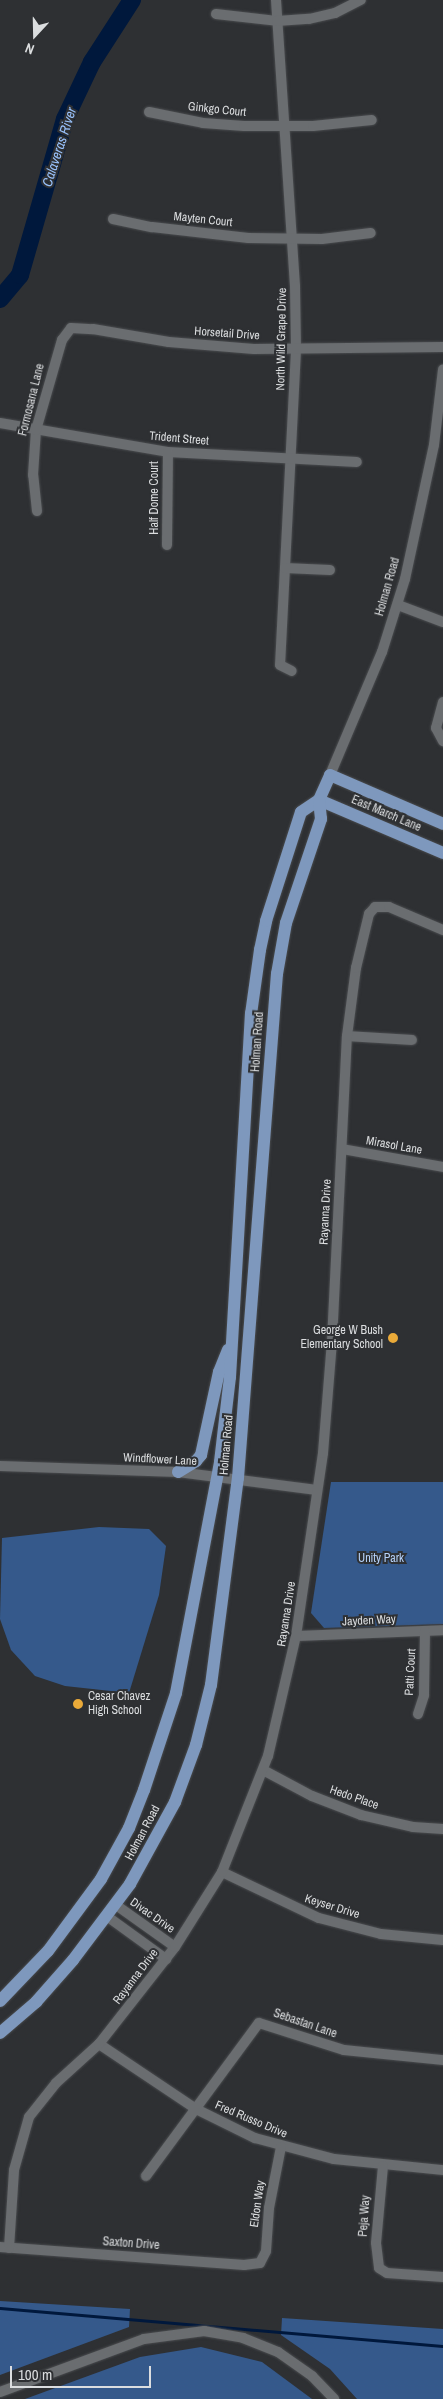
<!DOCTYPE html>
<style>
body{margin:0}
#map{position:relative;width:443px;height:2399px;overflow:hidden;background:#2e3033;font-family:"Archivo Narrow",sans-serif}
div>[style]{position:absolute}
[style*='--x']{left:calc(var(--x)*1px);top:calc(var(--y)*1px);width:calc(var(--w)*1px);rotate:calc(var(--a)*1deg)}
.green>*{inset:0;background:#35598b}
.stream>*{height:3px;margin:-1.5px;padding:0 1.5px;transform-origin:1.5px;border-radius:1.5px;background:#00183c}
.river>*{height:18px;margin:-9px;padding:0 9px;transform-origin:9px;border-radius:9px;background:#00183c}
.roads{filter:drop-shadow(0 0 1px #494b4e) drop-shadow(0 0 1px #494b4e)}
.minor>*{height:10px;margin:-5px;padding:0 5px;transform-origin:5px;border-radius:5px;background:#6a6d70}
.major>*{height:12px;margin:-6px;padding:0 6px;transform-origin:6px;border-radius:6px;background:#7e98bd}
.dots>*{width:14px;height:14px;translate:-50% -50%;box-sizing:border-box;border:2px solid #2e3033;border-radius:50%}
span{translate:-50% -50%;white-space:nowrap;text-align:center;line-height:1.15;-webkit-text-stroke:4px #2e3033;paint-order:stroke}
.street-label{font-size:12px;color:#dbdddf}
.poi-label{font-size:12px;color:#dbdddf}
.right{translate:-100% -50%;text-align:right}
.left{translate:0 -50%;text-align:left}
.park-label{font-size:12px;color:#b7d3fb}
.water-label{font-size:14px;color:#99c2fc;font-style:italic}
.north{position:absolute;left:10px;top:10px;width:50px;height:50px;-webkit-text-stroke:4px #2e3033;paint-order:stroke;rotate:201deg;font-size:14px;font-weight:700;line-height:20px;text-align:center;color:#dbdddf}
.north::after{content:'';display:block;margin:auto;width:18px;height:22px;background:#dbdddf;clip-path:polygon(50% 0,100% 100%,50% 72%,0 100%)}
.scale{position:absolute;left:10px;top:2366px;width:141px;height:22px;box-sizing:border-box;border:2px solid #dbdddf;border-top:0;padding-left:6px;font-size:15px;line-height:18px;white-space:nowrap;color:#dbdddf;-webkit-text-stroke:4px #2e3033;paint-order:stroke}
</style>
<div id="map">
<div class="green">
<i style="clip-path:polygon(331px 1482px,443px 1482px,443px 1624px,324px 1628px,311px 1613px)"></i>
<i style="clip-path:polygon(99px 1527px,149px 1529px,166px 1546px,159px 1595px,129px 1693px,65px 1686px,35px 1676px,11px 1650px,0 1619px,2px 1538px)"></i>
<i style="clip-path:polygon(0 2301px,130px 2309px,129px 2327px,0 2375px)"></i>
<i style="clip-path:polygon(282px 2318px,443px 2329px,443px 2399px,357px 2399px,330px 2369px,281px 2335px)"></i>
<i style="clip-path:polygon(201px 2347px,262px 2362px,312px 2399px,25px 2399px,140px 2357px)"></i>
</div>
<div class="stream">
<i style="--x:0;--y:2308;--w:445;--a:4.9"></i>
</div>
<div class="river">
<i style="--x:0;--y:299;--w:31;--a:-50"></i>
<i style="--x:20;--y:275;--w:162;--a:-73.9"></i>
<i style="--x:65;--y:119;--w:63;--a:-64.7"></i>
<i style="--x:92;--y:62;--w:74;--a:-57.2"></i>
</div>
<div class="roads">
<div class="minor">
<i style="--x:276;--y:0;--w:287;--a:86.2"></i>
<i style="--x:295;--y:286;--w:64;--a:89.1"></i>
<i style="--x:296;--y:350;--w:315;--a:92.9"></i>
<i style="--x:280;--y:665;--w:13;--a:27"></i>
<i style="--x:216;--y:14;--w:61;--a:6.5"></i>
<i style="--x:277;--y:21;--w:32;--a:-4"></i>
<i style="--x:309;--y:19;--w:27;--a:-13"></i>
<i style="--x:335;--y:13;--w:29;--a:-27"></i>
<i style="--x:149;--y:112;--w:55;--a:11.5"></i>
<i style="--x:203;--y:123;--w:41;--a:4.2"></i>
<i style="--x:244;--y:126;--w:69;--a:0"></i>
<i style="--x:313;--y:126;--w:59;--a:-5.8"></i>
<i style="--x:113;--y:219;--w:40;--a:12"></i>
<i style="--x:152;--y:227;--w:97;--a:6.5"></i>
<i style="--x:248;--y:238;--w:74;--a:0.8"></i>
<i style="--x:322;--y:239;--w:49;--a:-7"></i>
<i style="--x:0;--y:423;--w:170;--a:9.8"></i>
<i style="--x:168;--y:452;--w:189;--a:3"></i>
<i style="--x:37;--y:511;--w:36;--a:-96"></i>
<i style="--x:33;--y:475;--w:45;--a:-86.2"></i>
<i style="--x:36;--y:430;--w:94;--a:-73.9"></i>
<i style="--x:62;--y:340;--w:15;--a:-53"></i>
<i style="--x:71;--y:328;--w:22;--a:3"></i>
<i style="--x:93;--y:329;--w:77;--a:9.7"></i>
<i style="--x:169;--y:342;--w:85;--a:4.7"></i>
<i style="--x:254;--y:349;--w:189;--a:-0.6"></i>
<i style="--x:167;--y:545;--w:93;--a:-89.4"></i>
<i style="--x:285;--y:568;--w:45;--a:2.5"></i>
<i style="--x:398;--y:605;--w:48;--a:20.7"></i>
<i style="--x:443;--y:702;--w:27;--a:105"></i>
<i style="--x:436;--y:728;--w:15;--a:62"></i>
<i style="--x:330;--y:775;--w:134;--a:-67.1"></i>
<i style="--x:382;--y:652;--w:77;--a:-72.5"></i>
<i style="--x:405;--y:579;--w:137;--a:-77.8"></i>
<i style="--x:434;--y:445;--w:76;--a:-83.2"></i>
<i style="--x:347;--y:1036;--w:65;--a:3.5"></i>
<i style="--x:342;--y:1149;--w:103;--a:10.1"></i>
<i style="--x:0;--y:1466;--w:178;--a:1.9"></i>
<i style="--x:178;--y:1472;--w:140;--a:7.4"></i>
<i style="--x:296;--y:1636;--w:147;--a:-2.3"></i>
<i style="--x:418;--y:1714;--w:20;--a:-72"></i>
<i style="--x:424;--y:1695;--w:64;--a:-89.1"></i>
<i style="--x:263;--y:1770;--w:55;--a:28"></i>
<i style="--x:312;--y:1796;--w:53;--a:21.2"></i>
<i style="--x:361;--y:1815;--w:53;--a:13"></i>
<i style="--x:413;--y:1827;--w:30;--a:4"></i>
<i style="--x:222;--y:1872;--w:107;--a:25.4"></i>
<i style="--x:319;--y:1918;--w:64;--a:14.5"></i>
<i style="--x:381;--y:1934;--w:62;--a:5.5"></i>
<i style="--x:116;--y:1905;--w:72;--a:35.4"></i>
<i style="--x:108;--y:1917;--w:72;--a:35.9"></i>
<i style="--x:99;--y:2044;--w:117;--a:33.8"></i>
<i style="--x:196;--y:2109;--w:66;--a:26.2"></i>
<i style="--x:255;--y:2138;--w:82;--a:14.9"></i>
<i style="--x:334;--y:2159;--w:110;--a:5.8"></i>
<i style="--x:383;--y:2166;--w:77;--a:95.2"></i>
<i style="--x:376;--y:2243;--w:25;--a:83"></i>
<i style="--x:379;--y:2268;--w:9;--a:32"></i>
<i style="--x:387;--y:2273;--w:56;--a:4.1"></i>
<i style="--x:146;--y:2176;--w:190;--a:-53.6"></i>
<i style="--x:259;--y:2023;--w:89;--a:17.6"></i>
<i style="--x:344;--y:2050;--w:100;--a:5.8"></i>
<i style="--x:0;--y:2247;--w:245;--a:4.2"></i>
<i style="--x:244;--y:2265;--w:16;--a:-7"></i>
<i style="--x:260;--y:2263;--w:13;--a:-63"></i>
<i style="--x:266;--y:2251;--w:43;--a:-86"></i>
<i style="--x:269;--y:2208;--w:62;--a:-78.9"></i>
<i style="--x:9;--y:2248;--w:78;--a:-86.3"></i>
<i style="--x:14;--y:2170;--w:55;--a:-74.2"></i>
<i style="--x:29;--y:2117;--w:43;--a:-51.5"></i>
<i style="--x:56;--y:2083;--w:58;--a:-42.2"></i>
<i style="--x:99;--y:2044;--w:123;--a:-51.9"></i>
<i style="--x:175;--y:1947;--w:89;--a:-57.9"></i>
<i style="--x:222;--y:1872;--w:125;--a:-68.4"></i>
<i style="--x:268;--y:1756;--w:123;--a:-76.9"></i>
<i style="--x:296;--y:1636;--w:185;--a:-81.6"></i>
<i style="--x:323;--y:1453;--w:112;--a:-85.4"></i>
<i style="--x:332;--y:1341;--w:305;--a:-87.2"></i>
<i style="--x:347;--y:1036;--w:69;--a:-82.5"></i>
<i style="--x:356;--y:968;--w:56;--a:-76.5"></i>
<i style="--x:369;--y:914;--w:9;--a:-49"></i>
<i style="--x:375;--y:907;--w:14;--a:0"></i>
<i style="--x:389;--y:907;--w:59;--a:23.1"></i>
<i style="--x:0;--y:2392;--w:153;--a:-20.2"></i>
<i style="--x:144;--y:2339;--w:61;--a:-7.6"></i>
<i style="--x:204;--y:2331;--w:40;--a:10"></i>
<i style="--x:243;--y:2338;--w:38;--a:22"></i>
<i style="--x:278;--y:2352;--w:42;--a:35.2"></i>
<i style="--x:312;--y:2376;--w:32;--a:46"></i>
</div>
<div class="major">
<i style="--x:319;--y:800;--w:135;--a:23.1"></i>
<i style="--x:178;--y:1472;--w:21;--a:-31"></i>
<i style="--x:196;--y:1461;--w:8;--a:-50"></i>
<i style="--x:201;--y:1455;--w:85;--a:-77.8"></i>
<i style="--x:219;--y:1372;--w:24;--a:-68"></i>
<i style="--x:0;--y:2001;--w:69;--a:-46.2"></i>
<i style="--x:48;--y:1951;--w:89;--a:-53.6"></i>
<i style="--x:101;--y:1879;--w:58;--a:-61.2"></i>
<i style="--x:129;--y:1828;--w:41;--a:-68.5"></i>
<i style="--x:144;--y:1790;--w:102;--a:-71.7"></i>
<i style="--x:176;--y:1693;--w:235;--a:-79.2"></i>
<i style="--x:220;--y:1462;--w:86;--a:-83.3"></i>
<i style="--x:230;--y:1377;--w:364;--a:-86.7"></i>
<i style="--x:251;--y:1014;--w:65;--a:-82"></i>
<i style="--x:260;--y:950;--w:30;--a:-78"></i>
<i style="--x:266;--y:921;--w:114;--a:-72.2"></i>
<i style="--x:301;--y:812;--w:22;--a:-34"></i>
<i style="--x:319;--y:800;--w:27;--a:-66"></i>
<i style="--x:330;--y:775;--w:123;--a:23.4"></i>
<i style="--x:0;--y:2033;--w:48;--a:-40.7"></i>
<i style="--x:36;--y:2002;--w:56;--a:-48.6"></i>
<i style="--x:73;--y:1960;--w:95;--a:-53.1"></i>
<i style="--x:130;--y:1884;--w:94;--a:-61.2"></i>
<i style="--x:175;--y:1802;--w:61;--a:-69.8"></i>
<i style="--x:196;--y:1745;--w:62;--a:-76"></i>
<i style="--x:211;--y:1685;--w:209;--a:-82.6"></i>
<i style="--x:238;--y:1478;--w:506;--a:-85.58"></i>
<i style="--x:277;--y:974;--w:52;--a:-80"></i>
<i style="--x:286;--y:923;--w:110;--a:-71.4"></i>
<i style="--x:321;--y:819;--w:19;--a:-96"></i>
</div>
</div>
<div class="dots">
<i style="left:393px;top:1338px;background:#eaaa39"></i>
<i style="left:78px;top:1704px;background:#eaaa39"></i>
</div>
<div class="street-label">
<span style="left:217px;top:110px;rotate:6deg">Ginkgo Court</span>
<span style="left:203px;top:220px;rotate:6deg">Mayten Court</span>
<span style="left:227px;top:334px;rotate:4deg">Horsetail Drive</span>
<span style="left:282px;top:339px;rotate:-89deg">North Wild Grape Drive</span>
<span style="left:32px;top:400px;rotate:-76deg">Formosana Lane</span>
<span style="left:179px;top:439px;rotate:5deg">Trident Street</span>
<span style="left:155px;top:498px;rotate:-90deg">Half Dome Court</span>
<span style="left:388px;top:587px;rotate:-74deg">Holman Road</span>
<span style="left:386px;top:814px;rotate:23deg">East March Lane</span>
<span style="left:258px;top:1042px;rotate:-86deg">Holman Road</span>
<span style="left:394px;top:1146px;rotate:10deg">Mirasol Lane</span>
<span style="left:326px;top:1212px;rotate:-87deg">Rayanna Drive</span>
<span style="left:227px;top:1445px;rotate:-85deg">Holman Road</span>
<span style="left:160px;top:1460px;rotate:3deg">Windflower Lane</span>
<span style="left:287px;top:1614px;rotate:-81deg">Rayanna Drive</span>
<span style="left:369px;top:1621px;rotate:-3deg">Jayden Way</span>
<span style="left:411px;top:1672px;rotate:-87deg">Patti Court</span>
<span style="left:354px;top:1798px;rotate:19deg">Hedo Place</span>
<span style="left:143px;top:1833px;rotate:-62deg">Holman Road</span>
<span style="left:332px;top:1907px;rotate:17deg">Keyser Drive</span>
<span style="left:152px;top:1916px;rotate:35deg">Divac Drive</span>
<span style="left:136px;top:1977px;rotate:-53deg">Rayanna Drive</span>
<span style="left:305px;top:2024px;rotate:19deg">Sebastan Lane</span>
<span style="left:251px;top:2120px;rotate:23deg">Fred Russo Drive</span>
<span style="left:258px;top:2204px;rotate:-82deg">Eldon Way</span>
<span style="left:365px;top:2216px;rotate:-86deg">Peja Way</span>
<span style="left:131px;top:2244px;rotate:4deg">Saxton Drive</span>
</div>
<div class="poi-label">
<span class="right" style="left:383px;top:1338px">George W Bush<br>Elementary School</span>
<span class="left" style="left:88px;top:1704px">Cesar Chavez<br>High School</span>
</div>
<div class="park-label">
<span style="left:381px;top:1559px">Unity Park</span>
</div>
<div class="water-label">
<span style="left:59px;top:147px;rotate:-72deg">Calaveras River</span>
</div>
<div class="north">N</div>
<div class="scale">100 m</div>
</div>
